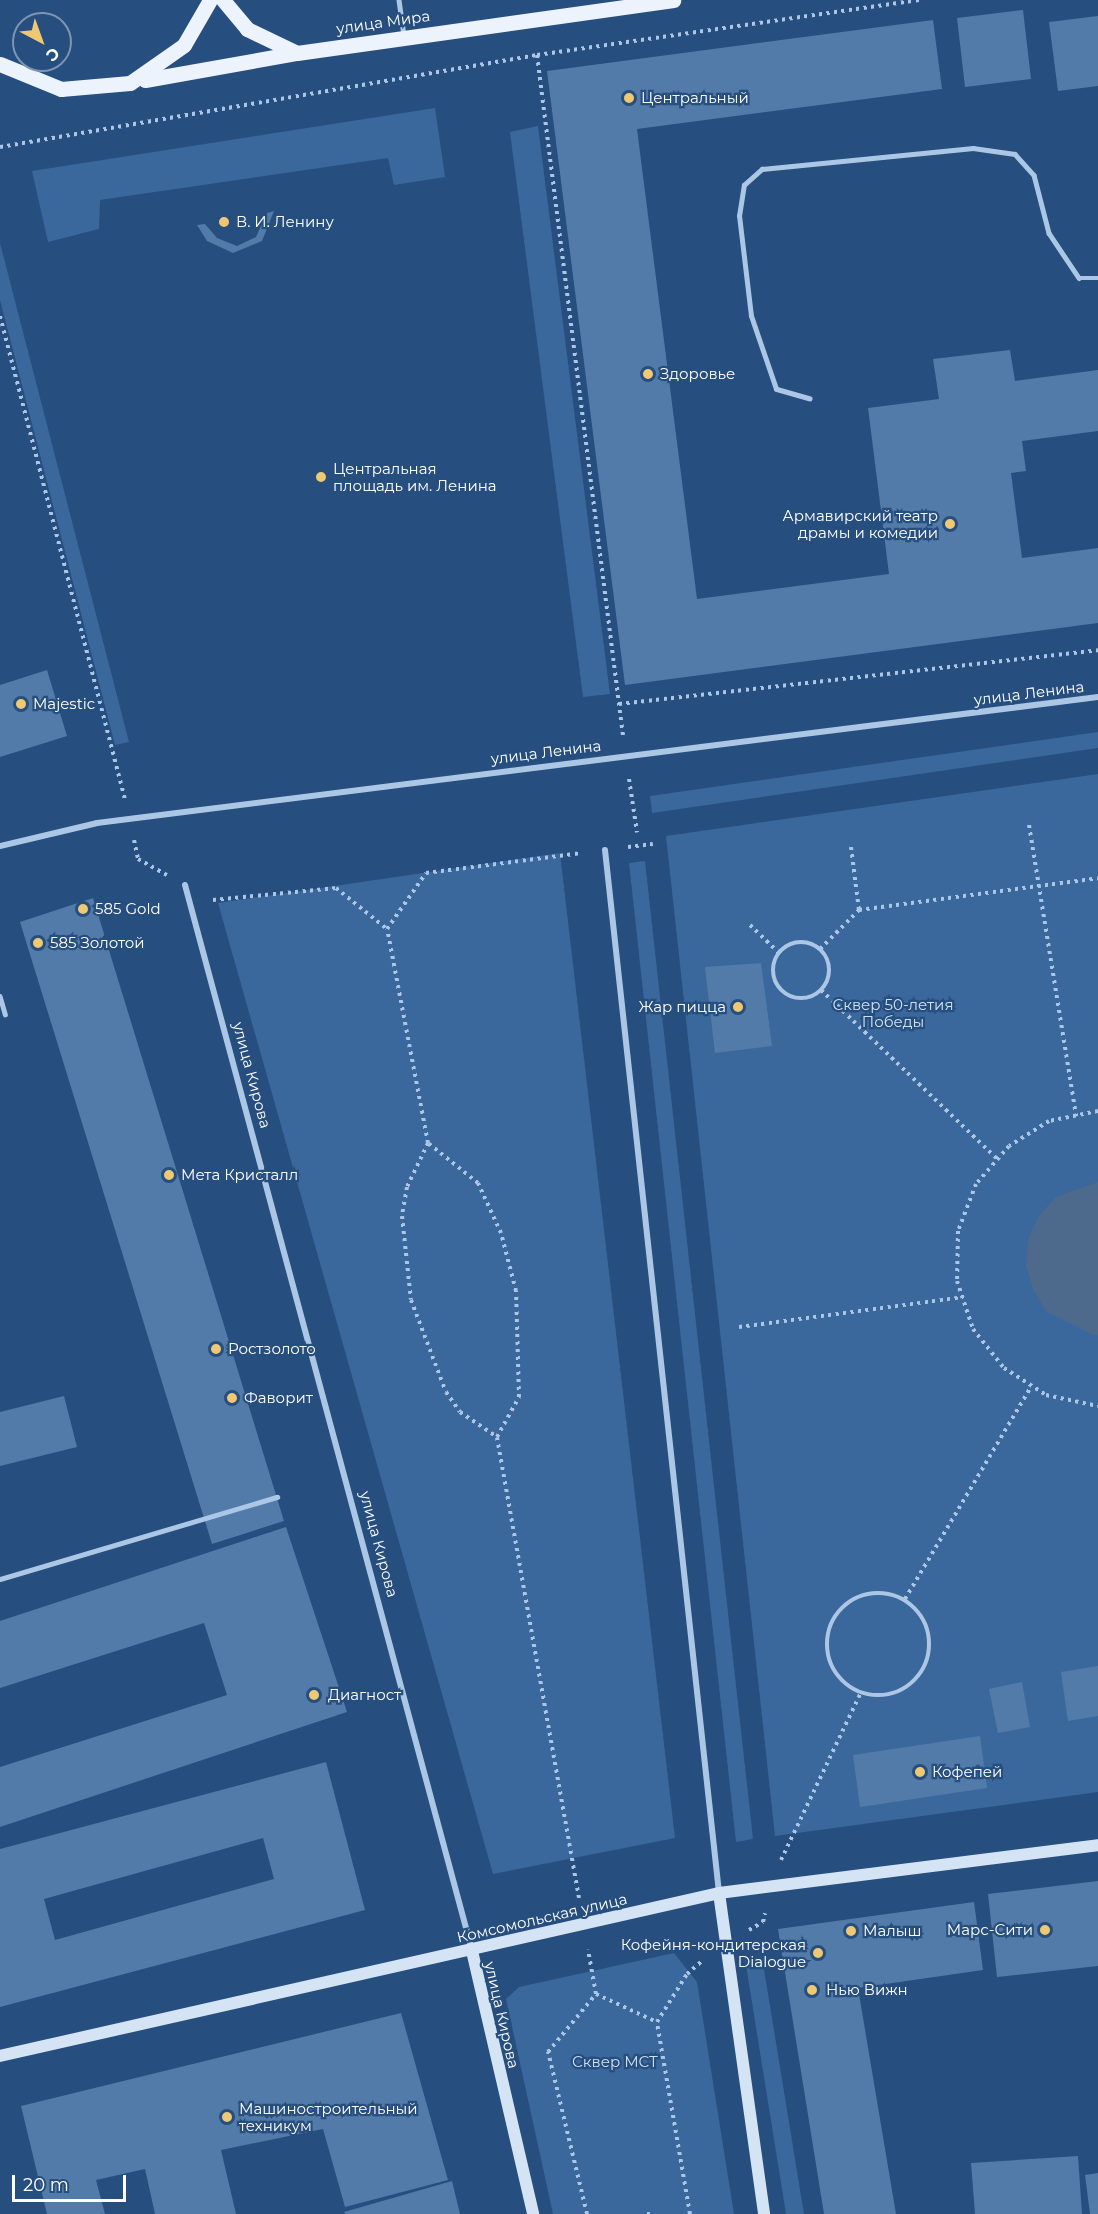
<!DOCTYPE html>
<meta charset="utf-8">
<style>
body{margin:0}
#map{position:relative;width:1098px;height:2214px;overflow:hidden;background:#264e7e;font-family:Montserrat,sans-serif}
div>[style]{position:absolute}
[style*='--x']{left:calc(var(--x)*1px);top:calc(var(--y)*1px);width:calc(var(--w)*1px);rotate:calc(var(--a)*1deg)}
.green>*{inset:0;background:#3a689c}
.water>*{inset:0;background:#4d6a8c}
.building>*{inset:0;background:#537ba9}
.path>*{height:4px;margin-top:-2px;transform-origin:0;background:repeating-linear-gradient(90deg,#acc7e5 0 3px,transparent 0 7.5px)}
.path>.ring{margin:-2px;padding:0;box-sizing:content-box;background:none;border:4px solid #acc7e5;border-radius:50%}
.lane>*{height:4.5px;margin:-2.25px;padding:0 2.25px;transform-origin:2.25px;border-radius:2.25px;background:#acc7e5}
.street>*{height:6px;margin:-3px;padding:0 3px;transform-origin:3px;border-radius:3px;background:#acc7e5}
.secondary>*{height:12px;margin:-6px;padding:0 6px;transform-origin:6px;border-radius:6px;background:#d5e4f5}
.primary>*{height:15px;margin:-7.5px;padding:0 7.5px;transform-origin:7.5px;border-radius:7.5px;background:#edf3fd}
.dots>*{width:16px;height:16px;translate:-50% -50%;box-sizing:border-box;border:3px solid #264e7e;border-radius:50%}
span{translate:-50% -50%;white-space:nowrap;text-align:center;line-height:1.15;-webkit-text-stroke:4.5px #264e7e;paint-order:stroke}
.street-label{font-size:15px;color:#fff}
.poi-label{font-size:15px;color:#fff}
.left{translate:0 -50%;text-align:left}
.right{translate:-100% -50%;text-align:right}
.park-label{font-size:15px;color:#cfe1f4}
.north{position:absolute;left:12px;top:12px;width:60px;height:60px;box-sizing:border-box;background:#264e7e;border:2px solid #7d95b2;border-radius:50%;rotate:139deg;font-size:16px;font-weight:700;line-height:24px;text-align:center;color:#fff}
.north::after{content:'';display:block;margin:auto;width:21px;height:27px;background:#eec872;clip-path:polygon(50% 0,100% 100%,50% 72%,0 100%)}
.scale{position:absolute;left:12px;top:2175px;width:114px;height:27px;box-sizing:border-box;border:3px solid #fff;border-top:0;padding-left:8px;font-size:18px;line-height:21px;white-space:nowrap;color:#fff;-webkit-text-stroke:4px #264e7e;paint-order:stroke}
</style>
<div id="map">
<div class="green">
<i style="clip-path:polygon(435px 108px,445px 177px,394px 185px,388px 158px,100px 200px,99px 229px,48px 242px,32px 171px)"></i>
<i style="clip-path:polygon(538px 126px,610px 694px,583px 697px,510px 132px)"></i>
<i style="clip-path:polygon(0 243px,129px 742px,115px 745px,0 300px)"></i>
<i style="clip-path:polygon(1098px 732px,1098px 748px,652px 813px,650px 796px)"></i>
<i style="clip-path:polygon(1098px 774px,1098px 1792px,775px 1836px,666px 836px)"></i>
<i style="clip-path:polygon(560px 853px,675px 1838px,493px 1874px,218px 903px)"></i>
<i style="clip-path:polygon(645px 861px,753px 1839px,736px 1842px,629px 863px)"></i>
<i style="clip-path:polygon(674px 1953px,697px 1982px,734px 2214px,553px 2214px,506px 1999px,519px 1987px)"></i>
<i style="clip-path:polygon(762px 1957px,804px 2214px,786px 2214px,745px 1959px)"></i>
</div>
<div class="water">
<i style="clip-path:polygon(1098px 1182px,1098px 1335px,1093px 1335px,1047px 1312px,1033px 1290px,1026px 1265px,1028px 1239px,1039px 1216px,1056px 1197px)"></i>
</div>
<div class="building">
<i style="clip-path:polygon(1023px 10px,1031px 79px,965px 87px,957px 18px)"></i>
<i style="clip-path:polygon(1098px 16px,1098px 86px,1058px 91px,1049px 22px)"></i>
<i style="clip-path:polygon(933px 20px,942px 89px,637px 129px,697px 599px,889px 574px,868px 408px,939px 399px,933px 359px,1010px 350px,1015px 381px,1098px 370px,1098px 431px,1022px 441px,1026px 471px,1011px 473px,1022px 558px,1098px 548px,1098px 623px,625px 685px,547px 71px)"></i>
<i style="clip-path:polygon(274px 211px,262px 241px,233px 253px,207px 241px,197px 225px,205px 224px,217px 238px,237px 246px,256px 237px,267px 213px)"></i>
<i style="clip-path:polygon(47px 670px,67px 736px,0 757px,0 685px)"></i>
<i style="clip-path:polygon(93px 898px,284px 1521px,212px 1544px,20px 922px)"></i>
<i style="clip-path:polygon(761px 963px,772px 1046px,715px 1053px,705px 967px)"></i>
<i style="clip-path:polygon(64px 1396px,77px 1447px,0 1466px,0 1412px)"></i>
<i style="clip-path:polygon(286px 1527px,347px 1712px,0 1827px,0 1767px,227px 1695px,204px 1623px,0 1688px,0 1621px)"></i>
<i style="clip-path:polygon(1098px 1666px,1098px 1716px,1068px 1721px,1061px 1672px)"></i>
<i style="clip-path:polygon(1022px 1682px,1030px 1727px,998px 1733px,989px 1689px)"></i>
<i style="clip-path:polygon(980px 1736px,987px 1788px,860px 1807px,853px 1755px)"></i>
<i style="clip-path:polygon(evenodd,326px 1762px,365px 1910px,0 2007px,0 1849px,326px 1762px,263px 1838px,274px 1879px,55px 1940px,44px 1899px,263px 1838px)"></i>
<i style="clip-path:polygon(1098px 1881px,1098px 1966px,997px 1977px,988px 1894px)"></i>
<i style="clip-path:polygon(974px 1902px,983px 1970px,858px 1988px,896px 2214px,824px 2214px,778px 1929px)"></i>
<i style="clip-path:polygon(401px 2013px,448px 2180px,345px 2207px,323px 2129px,221px 2150px,236px 2214px,155px 2214px,145px 2169px,96px 2180px,105px 2214px,47px 2214px,21px 2106px)"></i>
<i style="clip-path:polygon(1078px 2156px,1082px 2214px,975px 2214px,971px 2163px)"></i>
<i style="clip-path:polygon(1098px 2173px,1098px 2214px,1090px 2214px,1085px 2175px)"></i>
<i style="clip-path:polygon(452px 2181px,460px 2214px,345px 2214px,344px 2212px)"></i>
</div>
<div class="path">
<i style="--x:537;--y:55;--w:686;--a:82.8"></i>
<i style="--x:0;--y:147;--w:545;--a:-9.72"></i>
<i style="--x:537;--y:55;--w:386;--a:-8.2"></i>
<i style="--x:0;--y:316;--w:498;--a:75.5"></i>
<i style="--x:619;--y:704;--w:482;--a:-6.4"></i>
<i style="--x:629;--y:779;--w:54;--a:81.4"></i>
<i style="--x:1029;--y:825;--w:295;--a:80.8"></i>
<i style="--x:134;--y:840;--w:19;--a:78"></i>
<i style="--x:138;--y:859;--w:33;--a:29"></i>
<i style="--x:628;--y:847;--w:25;--a:-7"></i>
<i style="--x:851;--y:847;--w:64;--a:82.8"></i>
<i style="--x:213;--y:900;--w:124;--a:-5.6"></i>
<i style="--x:336;--y:888;--w:65;--a:38.8"></i>
<i style="--x:750;--y:925;--w:40;--a:44"></i>
<i class="ring" style="left:773px;top:942px;width:52px;height:52px"></i>
<i style="--x:820;--y:949;--w:55;--a:-45"></i>
<i style="--x:859;--y:910;--w:241;--a:-7.6"></i>
<i style="--x:821;--y:990;--w:244;--a:43.8"></i>
<i style="--x:1098;--y:1111;--w:50;--a:168.5"></i>
<i style="--x:1049;--y:1121;--w:47;--a:148"></i>
<i style="--x:1009;--y:1146;--w:50;--a:131"></i>
<i style="--x:976;--y:1184;--w:50;--a:111"></i>
<i style="--x:958;--y:1231;--w:50;--a:91.1"></i>
<i style="--x:957;--y:1281;--w:51;--a:71.6"></i>
<i style="--x:973;--y:1329;--w:50;--a:51.5"></i>
<i style="--x:1004;--y:1368;--w:50;--a:32.7"></i>
<i style="--x:1046;--y:1395;--w:53;--a:11.9"></i>
<i style="--x:428;--y:1143;--w:49;--a:115.5"></i>
<i style="--x:407;--y:1187;--w:29;--a:100"></i>
<i style="--x:402;--y:1216;--w:84;--a:83.9"></i>
<i style="--x:411;--y:1300;--w:98;--a:69.2"></i>
<i style="--x:446;--y:1392;--w:24;--a:55"></i>
<i style="--x:460;--y:1412;--w:45;--a:34"></i>
<i style="--x:739;--y:1327;--w:226;--a:-7.6"></i>
<i class="ring" style="left:827px;top:1593px;width:98px;height:98px"></i>
<i style="--x:905;--y:1599;--w:247;--a:-59.3"></i>
<i style="--x:781;--y:1860;--w:186;--a:-64.5"></i>
<i style="--x:579;--y:1898;--w:468;--a:-100.1"></i>
<i style="--x:497;--y:1437;--w:46;--a:-61.2"></i>
<i style="--x:519;--y:1397;--w:106;--a:-91.6"></i>
<i style="--x:516;--y:1291;--w:60;--a:-104.5"></i>
<i style="--x:501;--y:1233;--w:55;--a:-114.7"></i>
<i style="--x:478;--y:1183;--w:64;--a:-141.3"></i>
<i style="--x:428;--y:1143;--w:218;--a:-100.8"></i>
<i style="--x:387;--y:929;--w:68;--a:-55.1"></i>
<i style="--x:426;--y:873;--w:157;--a:-7.3"></i>
<i style="--x:749;--y:1930;--w:16;--a:-30"></i>
<i style="--x:763;--y:1922;--w:9;--a:-77"></i>
<i style="--x:596;--y:1994;--w:67;--a:24.7"></i>
<i style="--x:587;--y:2214;--w:167;--a:-103.5"></i>
<i style="--x:548;--y:2052;--w:75;--a:-50.4"></i>
<i style="--x:596;--y:1994;--w:45;--a:-100.3"></i>
<i style="--x:647;--y:2214;--w:8;--a:0"></i>
<i style="--x:690;--y:2214;--w:195;--a:-99.8"></i>
<i style="--x:657;--y:2022;--w:57;--a:-58"></i>
<i style="--x:687;--y:1974;--w:21;--a:-41"></i>
</div>
<div class="lane">
<i style="--x:399;--y:0;--w:35;--a:82"></i>
<i style="--x:810;--y:399;--w:35;--a:-164"></i>
<i style="--x:776;--y:389;--w:77;--a:-108.9"></i>
<i style="--x:751;--y:316;--w:101;--a:-96.8"></i>
<i style="--x:739;--y:216;--w:31;--a:-81"></i>
<i style="--x:744;--y:185;--w:24;--a:-42"></i>
<i style="--x:762;--y:169;--w:212;--a:-5.7"></i>
<i style="--x:973;--y:148;--w:42;--a:8.1"></i>
<i style="--x:1015;--y:154;--w:28;--a:48"></i>
<i style="--x:1034;--y:175;--w:60;--a:75.5"></i>
<i style="--x:1049;--y:233;--w:54;--a:56.3"></i>
<i style="--x:1079;--y:278;--w:19;--a:0"></i>
<i style="--x:0;--y:996;--w:19;--a:74"></i>
<i style="--x:0;--y:1579;--w:289;--a:-16.5"></i>
</div>
<div class="street">
<i style="--x:0;--y:846;--w:100;--a:-13.3"></i>
<i style="--x:97;--y:823;--w:1009;--a:-7.17"></i>
<i style="--x:605;--y:850;--w:1048;--a:83.76"></i>
<i style="--x:185;--y:885;--w:1103;--a:74.92"></i>
</div>
<div class="secondary">
<i style="--x:719;--y:1893;--w:324;--a:82"></i>
<i style="--x:472;--y:1951;--w:270;--a:76.9"></i>
<i style="--x:0;--y:2056;--w:737;--a:-12.77"></i>
<i style="--x:719;--y:1893;--w:382;--a:-7.2"></i>
</div>
<div class="primary">
<i style="--x:223;--y:0;--w:38;--a:50"></i>
<i style="--x:247;--y:29;--w:55;--a:25.6"></i>
<i style="--x:297;--y:53;--w:380;--a:-8"></i>
<i style="--x:0;--y:64;--w:66;--a:22.3"></i>
<i style="--x:61;--y:89;--w:69;--a:-5"></i>
<i style="--x:130;--y:83;--w:66;--a:-35.1"></i>
<i style="--x:184;--y:45;--w:52;--a:-60"></i>
<i style="--x:145;--y:80;--w:153;--a:-10.1"></i>
</div>
<div class="dots">
<i style="left:629px;top:98px;background:#eec872"></i>
<i style="left:224px;top:222px;background:#eec872"></i>
<i style="left:648px;top:374px;background:#eec872"></i>
<i style="left:321px;top:477px;background:#eec872"></i>
<i style="left:950px;top:524px;background:#eec872"></i>
<i style="left:21px;top:704px;background:#eec872"></i>
<i style="left:83px;top:909px;background:#eec872"></i>
<i style="left:38px;top:943px;background:#eec872"></i>
<i style="left:738px;top:1007px;background:#eec872"></i>
<i style="left:169px;top:1175px;background:#eec872"></i>
<i style="left:216px;top:1349px;background:#eec872"></i>
<i style="left:232px;top:1398px;background:#eec872"></i>
<i style="left:314px;top:1695px;background:#eec872"></i>
<i style="left:920px;top:1772px;background:#eec872"></i>
<i style="left:1045px;top:1930px;background:#eec872"></i>
<i style="left:851px;top:1931px;background:#eec872"></i>
<i style="left:818px;top:1953px;background:#eec872"></i>
<i style="left:812px;top:1990px;background:#eec872"></i>
<i style="left:227px;top:2117px;background:#eec872"></i>
</div>
<div class="street-label">
<span style="left:383px;top:22px;rotate:-8deg">улица Мира</span>
<span style="left:1029px;top:693px;rotate:-7deg">улица Ленина</span>
<span style="left:546px;top:752px;rotate:-7deg">улица Ленина</span>
<span style="left:252px;top:1075px;rotate:75deg">улица Кирова</span>
<span style="left:379px;top:1544px;rotate:75deg">улица Кирова</span>
<span style="left:542px;top:1918px;rotate:-13deg">Комсомольская улица</span>
<span style="left:502px;top:2015px;rotate:77deg">улица Кирова</span>
</div>
<div class="poi-label">
<span class="left" style="left:641px;top:98px">Центральный</span>
<span class="left" style="left:236px;top:222px">В. И. Ленину</span>
<span class="left" style="left:660px;top:374px">Здоровье</span>
<span class="left" style="left:333px;top:477px">Центральная<br>площадь им. Ленина</span>
<span class="right" style="left:938px;top:524px">Армавирский театр<br>драмы и комедии</span>
<span class="left" style="left:33px;top:704px">Majestic</span>
<span class="left" style="left:95px;top:909px">585 Gold</span>
<span class="left" style="left:50px;top:943px">585 Золотой</span>
<span class="right" style="left:726px;top:1007px">Жар пицца</span>
<span class="left" style="left:181px;top:1175px">Мета Кристалл</span>
<span class="left" style="left:228px;top:1349px">Ростзолото</span>
<span class="left" style="left:244px;top:1398px">Фаворит</span>
<span class="left" style="left:328px;top:1695px">Диагност</span>
<span class="left" style="left:932px;top:1772px">Кофепей</span>
<span class="right" style="left:1033px;top:1930px">Марс-Сити</span>
<span class="left" style="left:863px;top:1931px">Малыш</span>
<span class="right" style="left:806px;top:1953px">Кофейня-кондитерская<br>Dialogue</span>
<span class="left" style="left:826px;top:1990px">Нью Вижн</span>
<span class="left" style="left:239px;top:2117px">Машиностроительный<br>техникум</span>
</div>
<div class="park-label">
<span style="left:893px;top:1013px">Сквер 50-летия<br>Победы</span>
<span style="left:615px;top:2062px">Сквер МСТ</span>
</div>
<div class="north">С</div>
<div class="scale">20 m</div>
</div>
